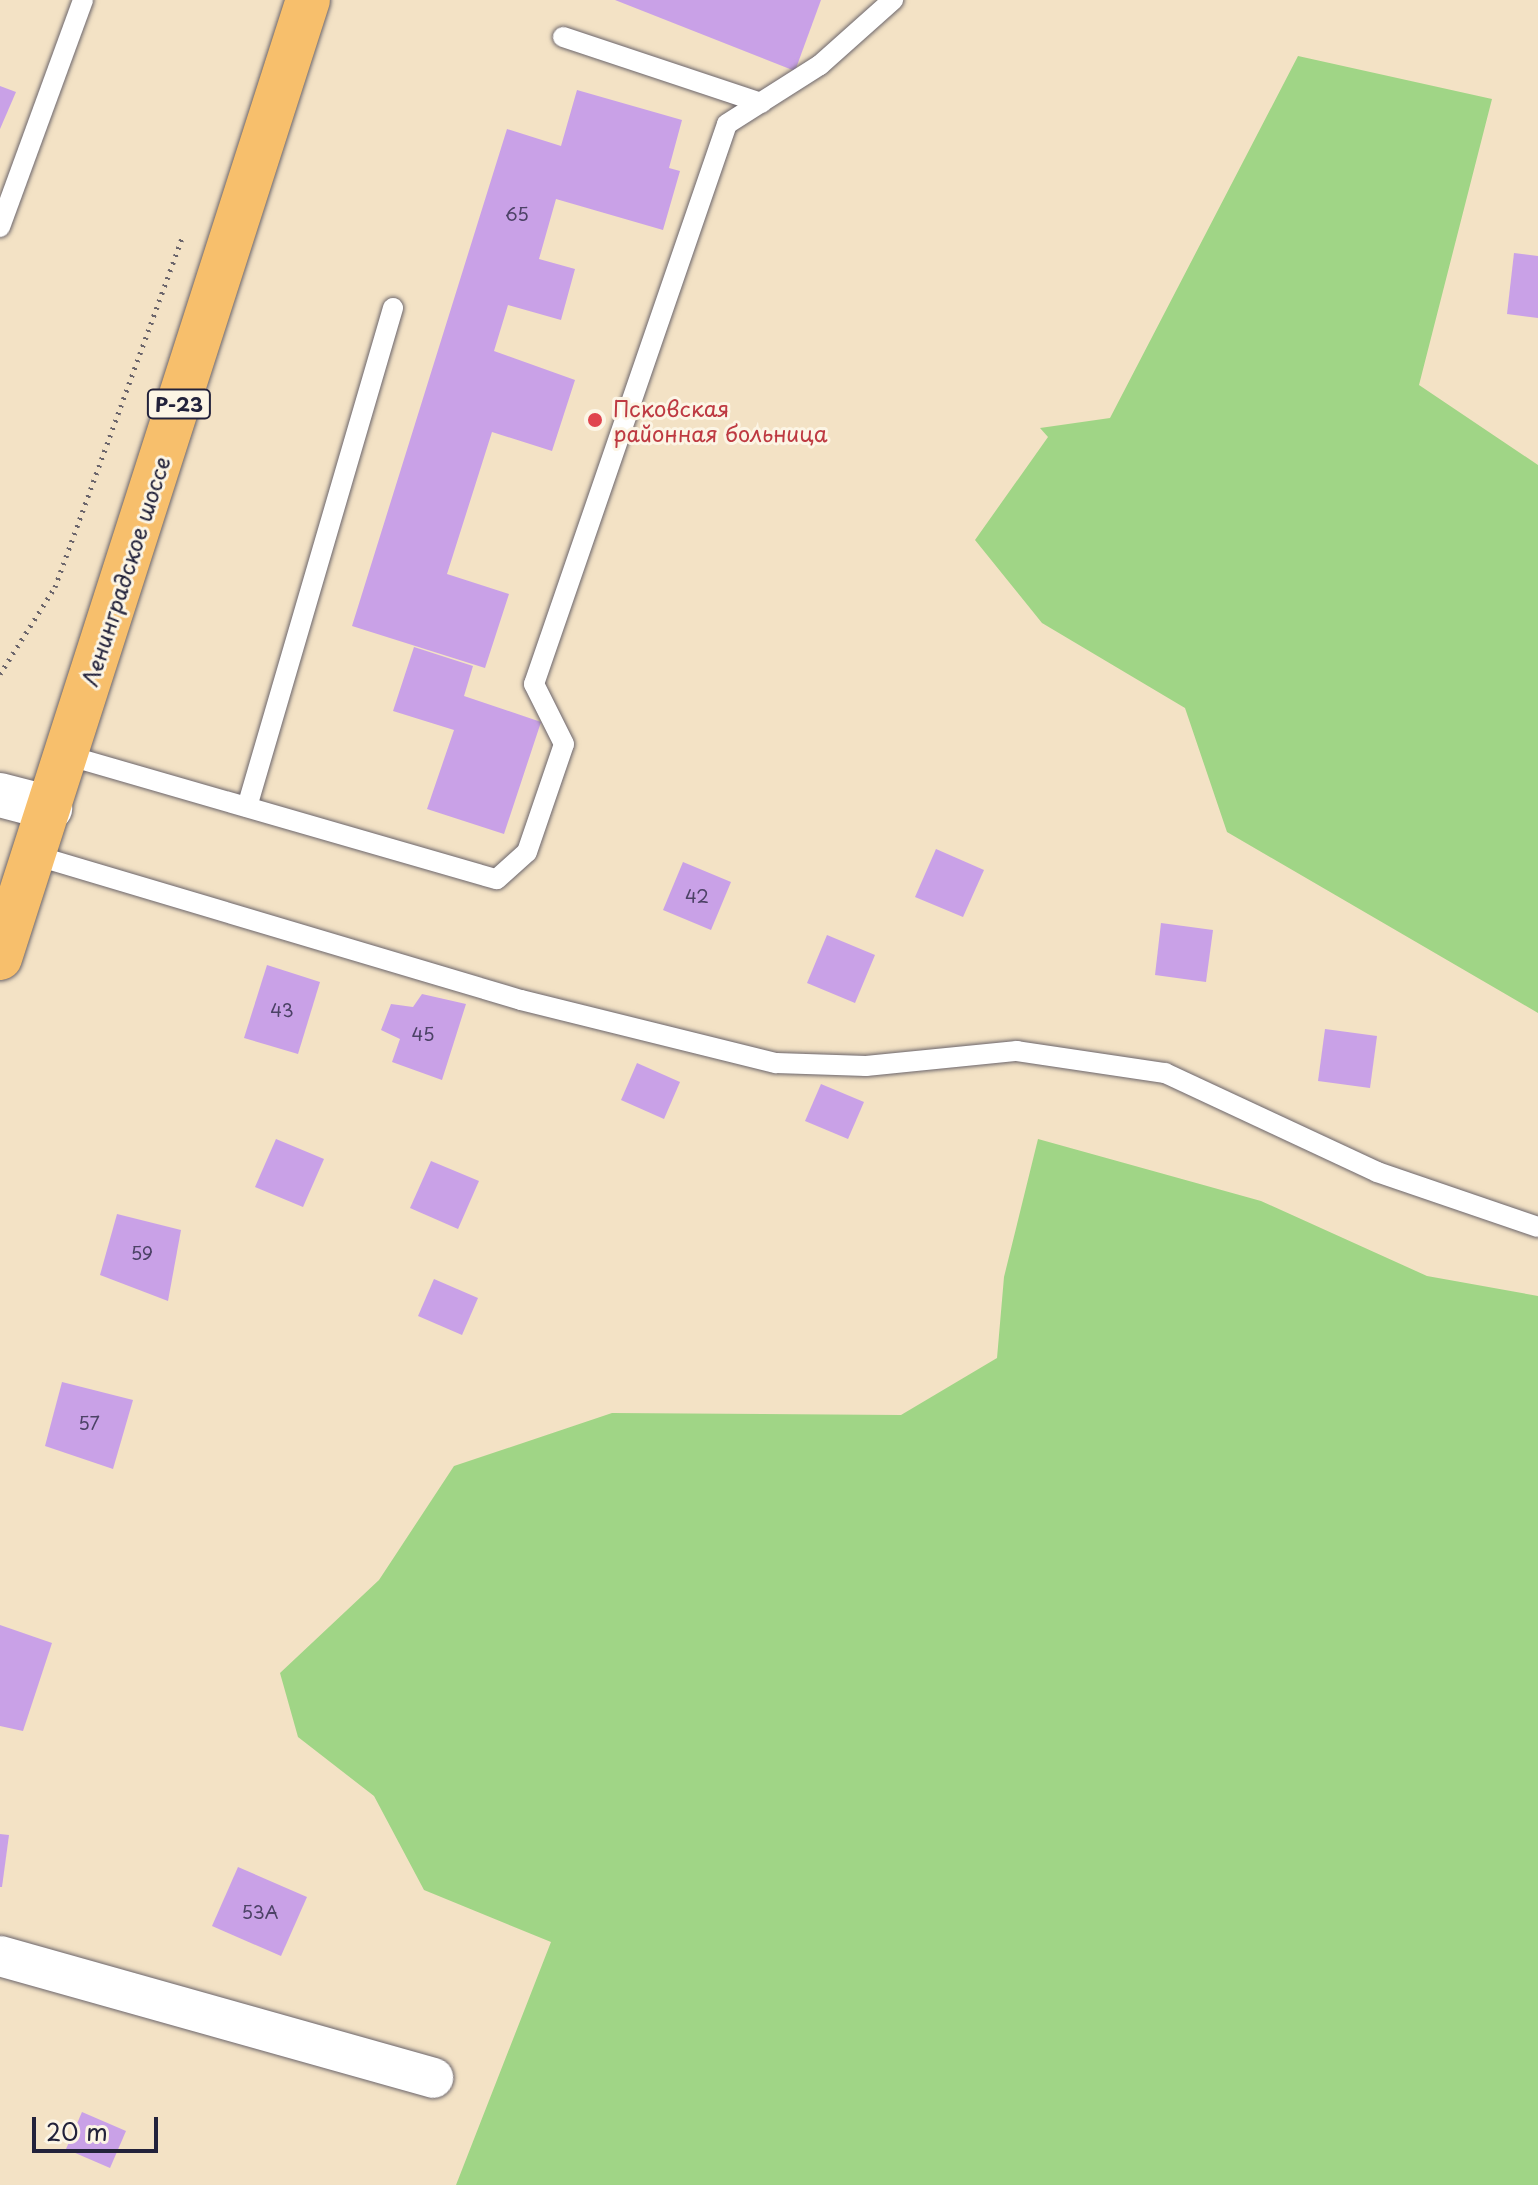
<!DOCTYPE html>
<meta charset="utf-8">
<style>
body{margin:0}
#map{position:relative;width:1538px;height:2185px;overflow:hidden;background:#f3e2c5;font-family:"Playpen Sans",sans-serif}
div>[style]{position:absolute}
[style*='--x']{left:calc(var(--x)*1px);top:calc(var(--y)*1px);width:calc(var(--w)*1px);rotate:calc(var(--a)*1deg)}
.green>*{inset:0;background:#a0d586}
.building>*{inset:0;background:#c9a1e7}
.path>*{height:5px;margin-top:-2.5px;transform-origin:0;background:repeating-linear-gradient(90deg,#6b656b 0 2px,transparent 0 8px)}
.roads{filter:drop-shadow(0 0 2px #6b656b) drop-shadow(0 0 2px #6b656b)}
.service>*{height:20px;margin:-10px;padding:0 10px;transform-origin:10px;border-radius:10px;background:#fff}
.minor>*{height:40px;margin:-20px;padding:0 20px;transform-origin:20px;border-radius:20px;background:#fff}
.tertiary>*{height:44px;margin:-22px;padding:0 22px;transform-origin:22px;border-radius:22px;background:#fff}
.trunk>*{height:44px;margin:-22px;padding:0 22px;transform-origin:22px;border-radius:22px;background:#f7bf6c}
.dots>*{width:22px;height:22px;translate:-50% -50%;box-sizing:border-box;border:4px solid #fcf5e5;border-radius:50%}
span{translate:-50% -50%;white-space:nowrap;text-align:center;line-height:1.15;-webkit-text-stroke:6px #fcf5e5;paint-order:stroke}
.number-label{font-size:18px;color:#4c4266}
.number-label span{-webkit-text-stroke-width:0}
.shield-label span{padding:2px 6px;background:#fcf5e5;border:2px solid;border-radius:6px;-webkit-text-stroke-width:0}
.shield-label{font-size:20px;color:#22223b;font-weight:700}
.health-label{font-size:22px;color:#be3a42}
.left{translate:0 -50%;text-align:left}
.street-label{font-size:22px;color:#22223b}
.scale{position:absolute;left:32px;top:2117px;width:126px;height:36px;box-sizing:border-box;border:4px solid #22223b;border-top:0;padding-left:10px;font-size:24px;line-height:28px;white-space:nowrap;color:#22223b;-webkit-text-stroke:6px #fcf5e5;paint-order:stroke}
</style>
<div id="map">
<div class="green">
<i style="clip-path:polygon(1298px 56px,1492px 99px,1419px 385px,1538px 465px,1538px 1013px,1227px 832px,1185px 708px,1042px 623px,975px 540px,1048px 437px,1040px 428px,1110px 418px)"></i>
<i style="clip-path:polygon(1038px 1139px,1261px 1201px,1427px 1276px,1538px 1296px,1538px 2185px,456px 2185px,551px 1942px,424px 1890px,374px 1796px,298px 1737px,280px 1673px,379px 1580px,454px 1466px,612px 1413px,901px 1415px,997px 1358px,1004px 1277px)"></i>
</div>
<div class="building">
<i style="clip-path:polygon(615px 0,821px 0,795px 71px)"></i>
<i style="clip-path:polygon(0 86px,16px 92px,0 129px)"></i>
<i style="clip-path:polygon(577px 90px,682px 120px,669px 168px,680px 171px,663px 230px,556px 199px,539px 259px,575px 269px,561px 320px,508px 305px,494px 351px,575px 380px,552px 451px,492px 432px,447px 574px,509px 594px,485px 668px,352px 626px,507px 129px,561px 146px)"></i>
<i style="clip-path:polygon(1514px 253px,1538px 256px,1538px 318px,1507px 314px)"></i>
<i style="clip-path:polygon(414px 647px,473px 666px,464px 696px,541px 722px,504px 834px,427px 809px,454px 730px,393px 711px)"></i>
<i style="clip-path:polygon(936px 849px,984px 870px,963px 917px,915px 897px)"></i>
<i style="clip-path:polygon(683px 862px,731px 882px,711px 930px,663px 910px)"></i>
<i style="clip-path:polygon(1161px 923px,1213px 930px,1206px 982px,1155px 975px)"></i>
<i style="clip-path:polygon(827px 935px,875px 955px,855px 1003px,807px 983px)"></i>
<i style="clip-path:polygon(267px 965px,320px 982px,298px 1054px,244px 1038px)"></i>
<i style="clip-path:polygon(422px 994px,466px 1004px,442px 1080px,392px 1062px,400px 1039px,381px 1030px,391px 1004px,413px 1007px)"></i>
<i style="clip-path:polygon(1325px 1029px,1377px 1036px,1370px 1088px,1318px 1081px)"></i>
<i style="clip-path:polygon(637px 1063px,680px 1082px,664px 1119px,621px 1100px)"></i>
<i style="clip-path:polygon(821px 1084px,864px 1102px,848px 1139px,805px 1121px)"></i>
<i style="clip-path:polygon(276px 1139px,324px 1159px,303px 1207px,255px 1187px)"></i>
<i style="clip-path:polygon(431px 1161px,479px 1181px,458px 1229px,410px 1208px)"></i>
<i style="clip-path:polygon(117px 1214px,181px 1230px,168px 1301px,100px 1275px)"></i>
<i style="clip-path:polygon(434px 1279px,478px 1298px,462px 1335px,418px 1316px)"></i>
<i style="clip-path:polygon(62px 1382px,133px 1400px,113px 1469px,45px 1446px)"></i>
<i style="clip-path:polygon(0 1625px,52px 1643px,23px 1731px,0 1726px)"></i>
<i style="clip-path:polygon(0 1834px,9px 1835px,2px 1887px,0 1887px)"></i>
<i style="clip-path:polygon(238px 1867px,307px 1897px,281px 1956px,212px 1926px)"></i>
<i style="clip-path:polygon(82px 2112px,126px 2131px,110px 2168px,66px 2149px)"></i>
</div>
<div class="path">
<i style="--x:0;--y:674;--w:103;--a:-57.7"></i>
<i style="--x:55;--y:587;--w:374;--a:-70"></i>
</div>
<div class="roads">
<div class="service">
<i style="--x:563;--y:37;--w:209;--a:18.4"></i>
<i style="--x:0;--y:227;--w:242;--a:-69.9"></i>
<i style="--x:66;--y:755;--w:448;--a:16.1"></i>
<i style="--x:497;--y:879;--w:40;--a:-42"></i>
<i style="--x:527;--y:852;--w:114;--a:-71.1"></i>
<i style="--x:564;--y:744;--w:67;--a:-116.6"></i>
<i style="--x:534;--y:684;--w:592;--a:-70.98"></i>
<i style="--x:727;--y:124;--w:110;--a:-32.4"></i>
<i style="--x:820;--y:65;--w:98;--a:-41.7"></i>
<i style="--x:247;--y:807;--w:520;--a:-73.69"></i>
<i style="--x:34;--y:855;--w:508;--a:16.58"></i>
<i style="--x:521;--y:1000;--w:263;--a:13.9"></i>
<i style="--x:776;--y:1063;--w:90;--a:1.9"></i>
<i style="--x:866;--y:1066;--w:152;--a:-5.7"></i>
<i style="--x:1017;--y:1051;--w:150;--a:8.5"></i>
<i style="--x:1165;--y:1073;--w:234;--a:25"></i>
<i style="--x:1377;--y:1172;--w:170;--a:18.9"></i>
</div>
<div class="minor">
<i style="--x:0;--y:1956;--w:450;--a:15.7"></i>
</div>
<div class="tertiary">
<i style="--x:0;--y:795;--w:52;--a:14.6"></i>
</div>
<div class="trunk">
<i style="--x:0;--y:958;--w:1006;--a:-72.18"></i>
</div>
</div>
<div class="dots">
<i style="left:595px;top:420px;background:#e0444e"></i>
</div>
<div class="number-label">
<span style="left:517px;top:214px">65</span>
<span style="left:697px;top:896px">42</span>
<span style="left:282px;top:1010px">43</span>
<span style="left:423px;top:1034px">45</span>
<span style="left:142px;top:1253px">59</span>
<span style="left:89px;top:1423px">57</span>
<span style="left:260px;top:1912px">53А</span>
</div>
<div class="shield-label">
<span style="left:179px;top:404px">Р-23</span>
</div>
<div class="health-label">
<span class="left" style="left:613px;top:420px">Псковская<br>районная больница</span>
</div>
<div class="street-label">
<span style="left:125px;top:571px;rotate:-72deg">Ленинградское шоссе</span>
</div>
<div class="scale">20 m</div>
</div>
